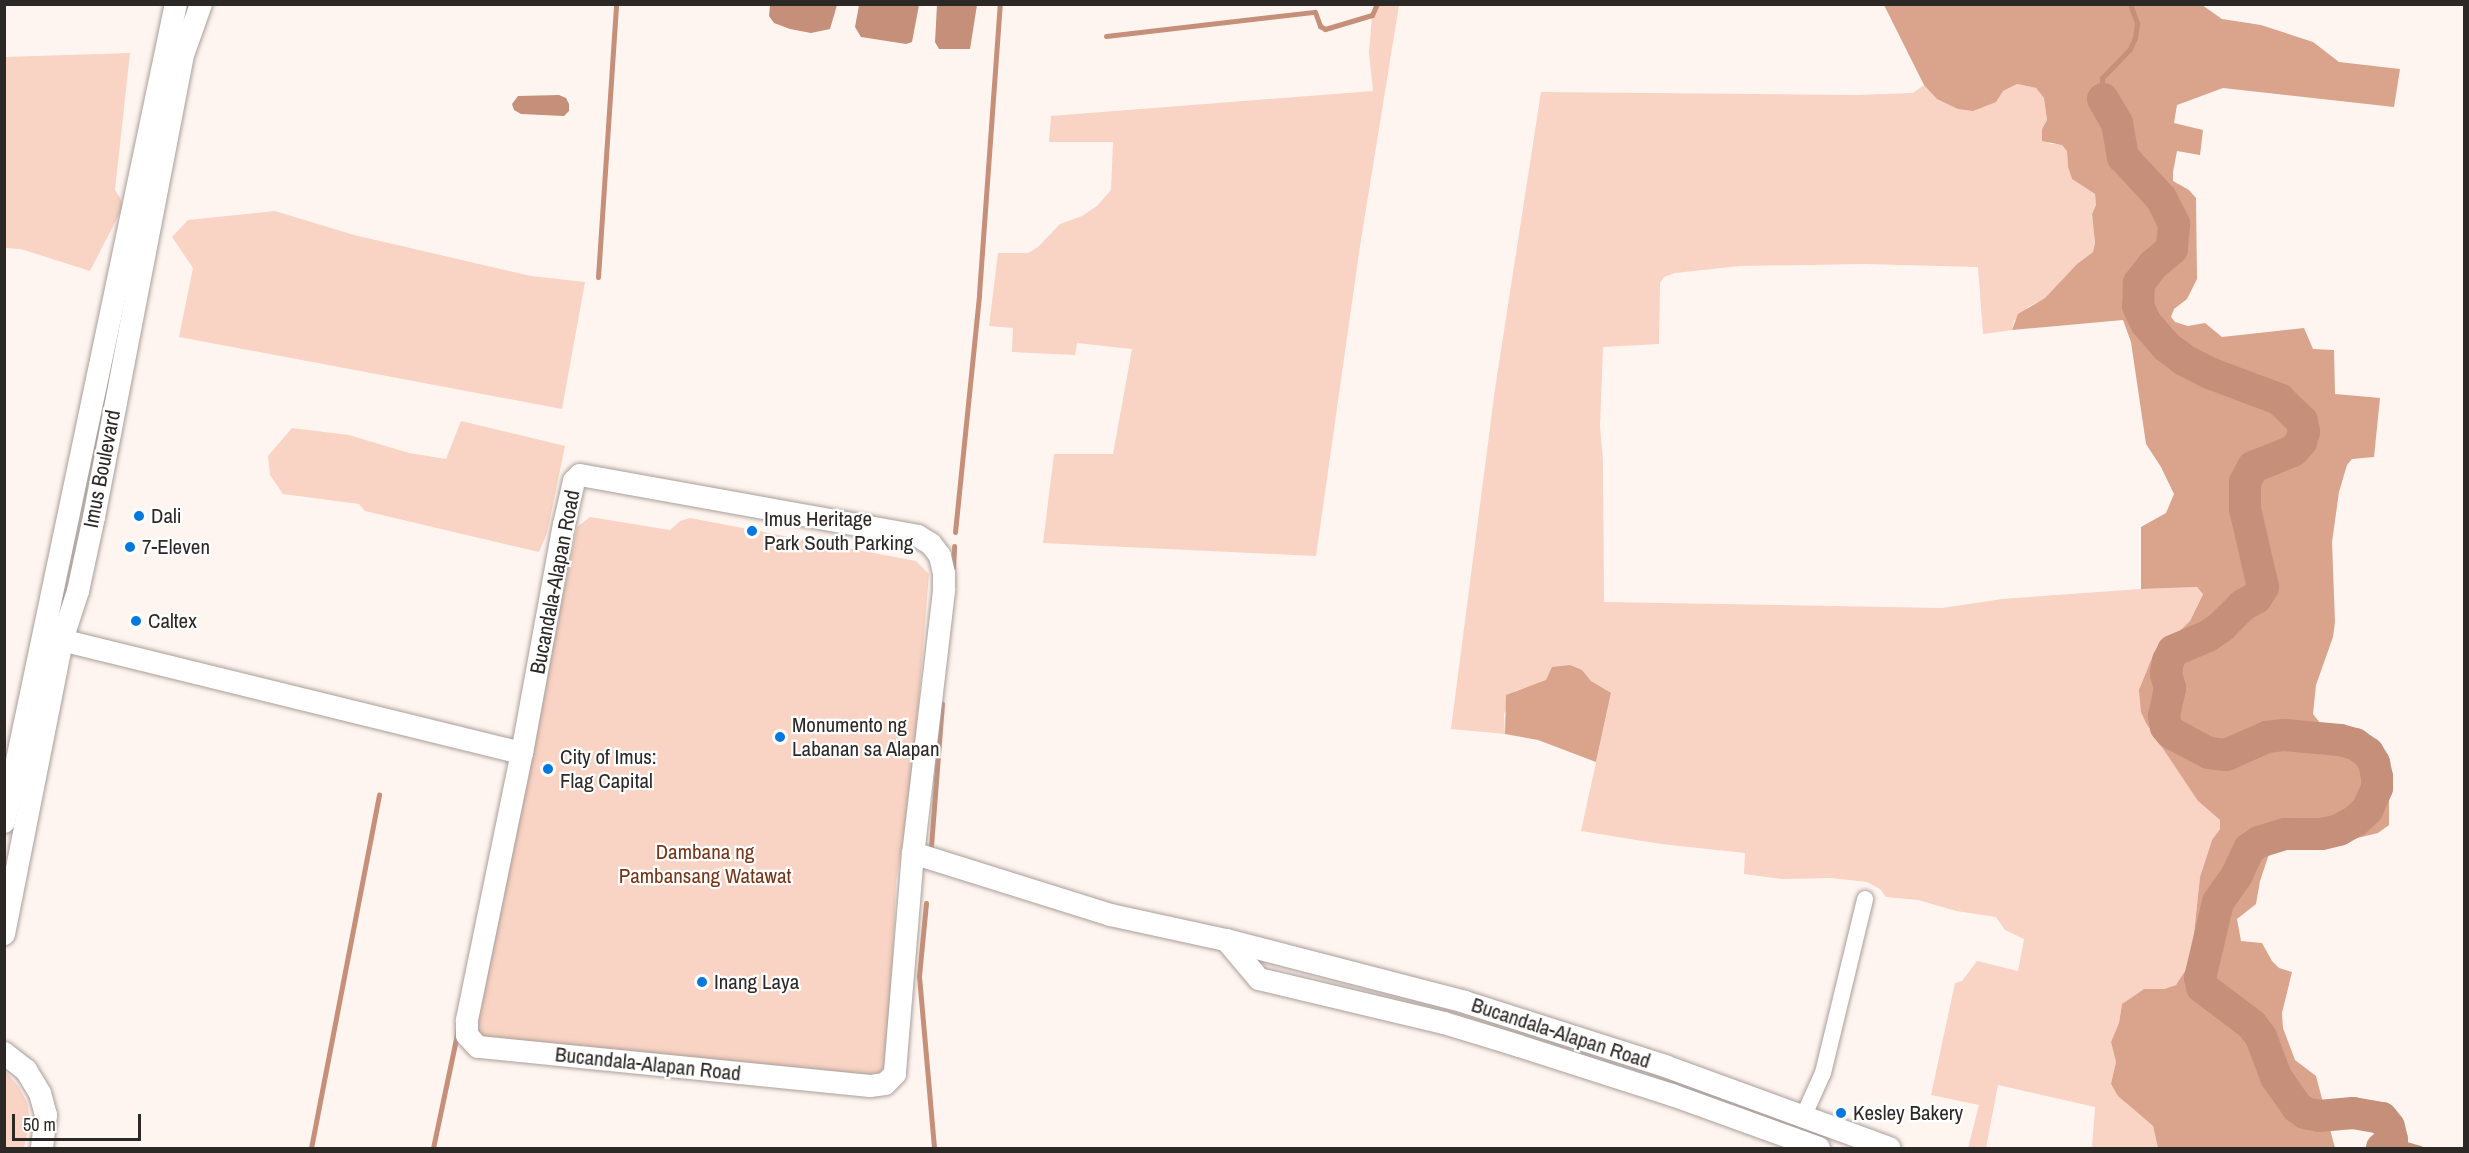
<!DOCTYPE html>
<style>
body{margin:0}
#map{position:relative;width:2469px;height:1153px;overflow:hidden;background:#fff5f0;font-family:"Archivo Narrow",sans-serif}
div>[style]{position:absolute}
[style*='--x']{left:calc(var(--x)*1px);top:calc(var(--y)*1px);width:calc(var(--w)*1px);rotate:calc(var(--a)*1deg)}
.green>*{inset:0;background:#f9d3c3}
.forest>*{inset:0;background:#d9a38c}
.water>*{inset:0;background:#c58f79}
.stream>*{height:5px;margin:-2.5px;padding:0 2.5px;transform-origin:2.5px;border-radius:2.5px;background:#c58f79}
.river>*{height:32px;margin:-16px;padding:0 16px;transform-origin:16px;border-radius:16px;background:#c58f79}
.roads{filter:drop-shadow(0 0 2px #aa9e99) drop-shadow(0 0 2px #aa9e99)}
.street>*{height:16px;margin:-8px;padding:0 8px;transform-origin:8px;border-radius:8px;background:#fff}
.secondary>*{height:22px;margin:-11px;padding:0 11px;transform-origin:11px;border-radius:11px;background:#fff}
.dots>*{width:16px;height:16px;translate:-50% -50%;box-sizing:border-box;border:3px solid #fff;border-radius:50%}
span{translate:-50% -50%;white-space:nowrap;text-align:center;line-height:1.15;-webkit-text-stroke:4.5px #fff;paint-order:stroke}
.street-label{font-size:21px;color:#2c2826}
.poi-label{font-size:21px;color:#2c2826}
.left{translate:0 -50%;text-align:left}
.park-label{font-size:21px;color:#783515}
.frame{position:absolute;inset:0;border:6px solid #2c2826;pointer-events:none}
.scale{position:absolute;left:12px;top:1114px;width:129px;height:27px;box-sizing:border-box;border:3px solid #2c2826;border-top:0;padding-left:8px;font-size:18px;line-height:21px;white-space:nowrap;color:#2c2826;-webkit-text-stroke:4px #fff;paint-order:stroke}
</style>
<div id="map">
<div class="green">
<i style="clip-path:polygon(1377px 5px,1399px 5px,1360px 246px,1316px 556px,1043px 543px,1054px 454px,1113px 454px,1132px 349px,1077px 343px,1075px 355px,1012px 352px,1013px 328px,989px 326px,998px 253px,1028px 253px,1038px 247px,1060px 224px,1082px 216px,1097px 206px,1111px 190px,1113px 142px,1049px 142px,1051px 116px,1373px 91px,1369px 53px,1372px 15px)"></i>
<i style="clip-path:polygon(130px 53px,115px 190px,124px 205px,90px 271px,21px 249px,5px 248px,4px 57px)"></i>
<i style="clip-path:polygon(2017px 84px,2036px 88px,2044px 98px,2047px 120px,2042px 129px,2050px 144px,2062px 144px,2067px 151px,2068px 167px,2072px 179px,2095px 194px,2096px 205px,2092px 214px,2095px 243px,2093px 252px,2077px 264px,2045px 298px,2028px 307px,2014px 321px,2012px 330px,1983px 334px,1978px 267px,1865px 264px,1740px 266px,1675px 273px,1664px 277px,1660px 283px,1659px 344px,1603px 347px,1600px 426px,1603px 462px,1604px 602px,1942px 608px,2002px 599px,2141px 589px,2197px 587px,2203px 593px,2190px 621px,2152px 658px,2159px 739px,2198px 801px,2220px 820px,2220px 829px,2212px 840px,2200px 877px,2191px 962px,2185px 975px,2176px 985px,2164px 989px,2144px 989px,2122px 1004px,2119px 1023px,2111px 1042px,2116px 1062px,2111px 1085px,2127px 1104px,2153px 1126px,2158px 1148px,2092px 1148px,2095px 1107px,1998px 1085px,1986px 1148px,1968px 1148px,1979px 1105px,1931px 1095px,1955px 983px,1962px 981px,1977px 961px,2018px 971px,2024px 939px,2005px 930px,1996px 917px,1956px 911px,1918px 900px,1886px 897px,1880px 889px,1867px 882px,1831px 878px,1782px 879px,1744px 874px,1745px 853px,1661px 844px,1581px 831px,1611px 694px,1591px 681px,1582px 670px,1515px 691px,1504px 714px,1505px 734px,1451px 729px,1495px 389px,1541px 92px,1855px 95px,1913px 93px,1924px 85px,1938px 99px,2003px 91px)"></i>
<i style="clip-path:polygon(275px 211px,354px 235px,531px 276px,585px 282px,562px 409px,179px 337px,193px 268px,172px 237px,188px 220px)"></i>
<i style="clip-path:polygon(461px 421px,565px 446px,547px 533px,539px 552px,365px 511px,359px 504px,283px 494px,270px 475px,268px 456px,292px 428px,349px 435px,409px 453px,446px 459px)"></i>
<i style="clip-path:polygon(590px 517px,670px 530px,680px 521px,690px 518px,916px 561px,929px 574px,911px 795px,896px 881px,889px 1062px,879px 1073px,856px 1076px,492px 1042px,479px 1035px,476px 1018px,577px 527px)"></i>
<i style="clip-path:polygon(5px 1071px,18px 1086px,27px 1102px,30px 1120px,24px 1148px,5px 1148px)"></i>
</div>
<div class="forest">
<i style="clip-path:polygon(1884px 5px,2202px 5px,2222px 19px,2261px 25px,2313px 42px,2339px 62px,2400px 69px,2394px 107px,2223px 88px,2177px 105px,2174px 123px,2203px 130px,2200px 155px,2177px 151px,2173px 172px,2173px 181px,2189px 190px,2196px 198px,2197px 279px,2187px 299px,2174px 309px,2171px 317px,2175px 322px,2188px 326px,2205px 323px,2222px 337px,2304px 328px,2313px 349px,2334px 350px,2335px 394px,2380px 398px,2374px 457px,2352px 459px,2347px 465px,2339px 492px,2332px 542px,2335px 622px,2333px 637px,2316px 685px,2313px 714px,2320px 723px,2353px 730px,2382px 749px,2389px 799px,2389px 825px,2378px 833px,2349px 840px,2270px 851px,2260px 881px,2256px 904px,2237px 919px,2241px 941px,2262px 943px,2272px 961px,2279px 968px,2292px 972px,2282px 1013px,2283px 1028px,2295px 1060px,2316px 1076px,2335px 1148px,2158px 1148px,2153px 1126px,2118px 1096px,2111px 1084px,2116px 1062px,2111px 1042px,2119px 1023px,2122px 1004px,2144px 989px,2164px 989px,2176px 985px,2191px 962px,2200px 877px,2212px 840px,2220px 829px,2220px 820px,2198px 801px,2146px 723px,2141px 712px,2139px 690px,2152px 658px,2190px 621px,2203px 594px,2197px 587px,2141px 589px,2141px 527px,2166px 513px,2174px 494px,2161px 467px,2146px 444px,2131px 342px,2123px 320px,2012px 330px,2018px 314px,2045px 298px,2077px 264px,2093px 252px,2095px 243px,2092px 214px,2096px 205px,2095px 194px,2072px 179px,2068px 167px,2067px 151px,2062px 145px,2042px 141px,2042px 129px,2047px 120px,2044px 98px,2036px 88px,2017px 84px,2003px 91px,1996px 102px,1973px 111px,1958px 109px,1937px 99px,1924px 85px)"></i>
<i style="clip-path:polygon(1570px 665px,1582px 670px,1591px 681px,1611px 693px,1596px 762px,1538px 740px,1505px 734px,1506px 695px,1546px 680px,1552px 667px)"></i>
</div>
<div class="water">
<i style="clip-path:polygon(770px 5px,770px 4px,837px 5px,830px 29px,811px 33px,790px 29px,774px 23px,769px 16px)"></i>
<i style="clip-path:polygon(859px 5px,919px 5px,912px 42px,906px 44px,861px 37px,855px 27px)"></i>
<i style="clip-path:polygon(937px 5px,977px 5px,970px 49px,939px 49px,935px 42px)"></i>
<i style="clip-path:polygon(559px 95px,566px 98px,569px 104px,569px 111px,564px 116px,521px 114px,514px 110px,512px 104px,518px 96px)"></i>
</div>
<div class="stream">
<i style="--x:1106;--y:36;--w:210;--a:-6.6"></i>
<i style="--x:1315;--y:12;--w:15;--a:70"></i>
<i style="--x:1320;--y:26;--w:6;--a:31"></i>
<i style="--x:1325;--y:29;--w:49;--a:-16.6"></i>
<i style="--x:1372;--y:15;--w:12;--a:-66"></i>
<i style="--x:2103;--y:99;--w:21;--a:-93"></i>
<i style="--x:2102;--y:78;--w:40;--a:-46"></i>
<i style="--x:2130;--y:49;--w:12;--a:-66"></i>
<i style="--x:2135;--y:38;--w:15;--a:-82"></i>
<i style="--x:2137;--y:23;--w:20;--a:-110"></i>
<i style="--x:598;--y:277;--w:274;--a:-86.2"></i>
<i style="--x:955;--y:532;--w:239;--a:-84.2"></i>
<i style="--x:979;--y:294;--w:291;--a:-85.9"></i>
<i style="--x:953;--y:568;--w:22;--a:-87"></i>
<i style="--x:931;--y:846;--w:143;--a:-85.6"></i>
<i style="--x:926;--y:903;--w:73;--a:95.5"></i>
<i style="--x:919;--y:976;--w:173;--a:85"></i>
<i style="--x:2392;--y:1140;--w:29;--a:16"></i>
<i style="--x:311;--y:1148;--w:360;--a:-79.1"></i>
<i style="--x:433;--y:1148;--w:122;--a:-78.1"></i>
</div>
<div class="river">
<i style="--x:2103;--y:99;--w:28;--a:60"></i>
<i style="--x:2117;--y:123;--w:35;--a:80"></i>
<i style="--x:2123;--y:157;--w:56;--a:47.2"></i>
<i style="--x:2161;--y:198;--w:29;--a:63"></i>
<i style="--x:2174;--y:224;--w:25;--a:95"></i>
<i style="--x:2172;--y:249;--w:25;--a:140"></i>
<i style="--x:2153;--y:265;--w:23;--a:128"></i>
<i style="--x:2139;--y:283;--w:23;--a:92"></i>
<i style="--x:2138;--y:306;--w:19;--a:65"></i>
<i style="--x:2146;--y:323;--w:32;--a:49"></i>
<i style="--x:2167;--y:347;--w:21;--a:37"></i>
<i style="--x:2184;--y:360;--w:31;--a:27"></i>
<i style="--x:2212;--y:374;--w:72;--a:20.5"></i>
<i style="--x:2279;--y:399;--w:32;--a:44"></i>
<i style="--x:2302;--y:421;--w:11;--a:80"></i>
<i style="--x:2304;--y:432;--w:10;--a:107"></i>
<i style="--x:2301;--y:442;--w:12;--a:132"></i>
<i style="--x:2293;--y:451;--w:43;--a:158.2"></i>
<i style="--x:2253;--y:467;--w:17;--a:118"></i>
<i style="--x:2245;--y:482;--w:27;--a:90"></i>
<i style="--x:2245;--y:509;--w:80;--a:77"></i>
<i style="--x:2263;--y:587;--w:13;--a:122"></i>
<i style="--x:2256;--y:598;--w:15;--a:152"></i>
<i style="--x:2243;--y:605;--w:31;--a:135"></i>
<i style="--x:2221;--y:627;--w:16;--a:145"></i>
<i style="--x:2208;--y:636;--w:38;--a:157"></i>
<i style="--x:2173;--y:651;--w:11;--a:117"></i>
<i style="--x:2168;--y:661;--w:13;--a:99"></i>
<i style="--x:2166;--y:674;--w:15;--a:74"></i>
<i style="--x:2170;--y:688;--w:29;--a:102"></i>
<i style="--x:2164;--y:716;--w:11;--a:80"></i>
<i style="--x:2166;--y:727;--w:8;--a:50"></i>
<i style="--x:2171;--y:733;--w:43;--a:27.8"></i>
<i style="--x:2209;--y:753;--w:17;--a:7"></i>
<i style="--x:2226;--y:755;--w:45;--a:-23.7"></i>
<i style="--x:2267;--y:737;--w:17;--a:-7"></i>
<i style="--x:2284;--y:735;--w:56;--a:5.1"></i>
<i style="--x:2340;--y:740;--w:16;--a:15"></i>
<i style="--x:2355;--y:744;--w:16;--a:35"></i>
<i style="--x:2368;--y:753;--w:12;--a:59"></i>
<i style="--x:2374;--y:763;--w:14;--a:78"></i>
<i style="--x:2377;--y:777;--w:11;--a:90"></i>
<i style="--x:2377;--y:788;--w:24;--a:114"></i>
<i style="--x:2367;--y:810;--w:16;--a:137"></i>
<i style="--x:2355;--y:821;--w:18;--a:151"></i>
<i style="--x:2339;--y:830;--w:18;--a:167"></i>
<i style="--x:2321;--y:834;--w:36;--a:180"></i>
<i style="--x:2285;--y:834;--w:27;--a:163"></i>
<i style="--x:2259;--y:842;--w:12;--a:145"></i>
<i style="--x:2249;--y:849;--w:29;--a:115"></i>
<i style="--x:2237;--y:875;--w:33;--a:125"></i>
<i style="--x:2218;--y:902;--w:78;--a:103.3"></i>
<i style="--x:2200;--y:978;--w:9;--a:77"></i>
<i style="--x:2202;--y:987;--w:63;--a:37.2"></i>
<i style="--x:2252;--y:1025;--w:15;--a:53"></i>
<i style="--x:2261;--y:1037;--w:43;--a:69.4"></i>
<i style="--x:2276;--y:1077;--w:37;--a:55"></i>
<i style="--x:2297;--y:1107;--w:10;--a:37"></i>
<i style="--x:2305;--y:1113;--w:14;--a:12"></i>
<i style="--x:2319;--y:1116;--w:34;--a:-5"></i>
<i style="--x:2353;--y:1113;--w:29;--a:10"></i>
<i style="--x:2382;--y:1118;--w:11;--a:52"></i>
<i style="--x:2389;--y:1127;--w:13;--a:77"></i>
<i style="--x:2392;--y:1140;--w:13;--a:141"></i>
</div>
<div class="roads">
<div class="street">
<i style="--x:1804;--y:1115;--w:46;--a:-65.7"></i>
<i style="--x:1823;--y:1073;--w:179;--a:-76.4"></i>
</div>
<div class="secondary">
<i style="--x:580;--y:475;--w:343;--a:10.2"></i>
<i style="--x:918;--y:536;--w:15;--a:32"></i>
<i style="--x:931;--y:544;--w:15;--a:53"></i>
<i style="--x:940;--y:556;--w:17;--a:77"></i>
<i style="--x:944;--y:573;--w:18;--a:90"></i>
<i style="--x:944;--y:591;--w:264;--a:96.7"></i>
<i style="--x:913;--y:853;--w:222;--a:94.7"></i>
<i style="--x:895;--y:1074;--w:14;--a:135"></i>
<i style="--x:885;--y:1084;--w:15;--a:172"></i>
<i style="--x:870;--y:1086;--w:394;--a:-174.3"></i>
<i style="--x:478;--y:1047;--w:16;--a:-133"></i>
<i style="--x:467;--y:1035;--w:15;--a:-90"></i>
<i style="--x:467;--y:1020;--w:273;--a:-78.4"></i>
<i style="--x:522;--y:753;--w:232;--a:-79.6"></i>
<i style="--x:564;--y:525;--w:45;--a:-77.2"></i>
<i style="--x:574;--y:481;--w:8;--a:-45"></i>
<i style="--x:49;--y:637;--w:487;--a:13.8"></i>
<i style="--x:4;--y:822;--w:836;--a:-78.13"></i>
<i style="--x:913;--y:853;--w:207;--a:17.4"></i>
<i style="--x:1111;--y:915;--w:118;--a:12.3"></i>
<i style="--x:1226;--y:940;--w:247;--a:14.5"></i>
<i style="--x:1465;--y:1002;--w:210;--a:17.7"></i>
<i style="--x:1665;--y:1066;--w:239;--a:20.1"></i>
<i style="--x:4;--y:934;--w:300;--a:-78.8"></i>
<i style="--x:62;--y:640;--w:52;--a:-71.9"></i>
<i style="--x:78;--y:591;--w:76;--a:-77.8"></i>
<i style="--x:94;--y:517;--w:467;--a:-79.1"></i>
<i style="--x:182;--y:58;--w:57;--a:-70.6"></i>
<i style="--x:1226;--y:940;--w:51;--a:49.8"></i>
<i style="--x:1259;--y:979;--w:190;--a:13.4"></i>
<i style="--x:1444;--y:1023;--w:78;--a:17"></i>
<i style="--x:1519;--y:1046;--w:161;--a:17.8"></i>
<i style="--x:1672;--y:1095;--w:156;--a:19.8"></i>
<i style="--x:4;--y:1053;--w:28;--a:38"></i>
<i style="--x:26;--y:1070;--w:27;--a:59"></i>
<i style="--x:40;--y:1093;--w:23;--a:75"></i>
<i style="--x:46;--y:1115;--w:33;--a:97"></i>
</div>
</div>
<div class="dots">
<i style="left:139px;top:516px;background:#0379e0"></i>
<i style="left:752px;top:531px;background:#0379e0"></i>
<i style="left:130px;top:547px;background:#0379e0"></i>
<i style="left:136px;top:621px;background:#0379e0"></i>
<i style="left:780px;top:737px;background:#0379e0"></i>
<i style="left:548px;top:769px;background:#0379e0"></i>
<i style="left:702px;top:982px;background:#0379e0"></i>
<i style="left:1841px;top:1113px;background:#0379e0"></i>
</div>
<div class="street-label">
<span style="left:102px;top:469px;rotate:-79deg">Imus Boulevard</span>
<span style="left:555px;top:582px;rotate:-79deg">Bucandala-Alapan Road</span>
<span style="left:1561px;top:1033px;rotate:18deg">Bucandala-Alapan Road</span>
<span style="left:648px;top:1064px;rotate:6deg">Bucandala-Alapan Road</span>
</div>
<div class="poi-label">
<span class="left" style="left:151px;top:516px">Dali</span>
<span class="left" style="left:764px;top:531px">Imus Heritage<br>Park South Parking</span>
<span class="left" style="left:142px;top:547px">7-Eleven</span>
<span class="left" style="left:148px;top:621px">Caltex</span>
<span class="left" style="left:792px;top:737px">Monumento ng<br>Labanan sa Alapan</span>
<span class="left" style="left:560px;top:769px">City of Imus:<br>Flag Capital</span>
<span class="left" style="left:714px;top:982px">Inang Laya</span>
<span class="left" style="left:1853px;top:1113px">Kesley Bakery</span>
</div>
<div class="park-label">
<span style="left:705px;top:864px">Dambana ng<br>Pambansang Watawat</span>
</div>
<div class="frame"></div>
<div class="scale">50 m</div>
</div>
